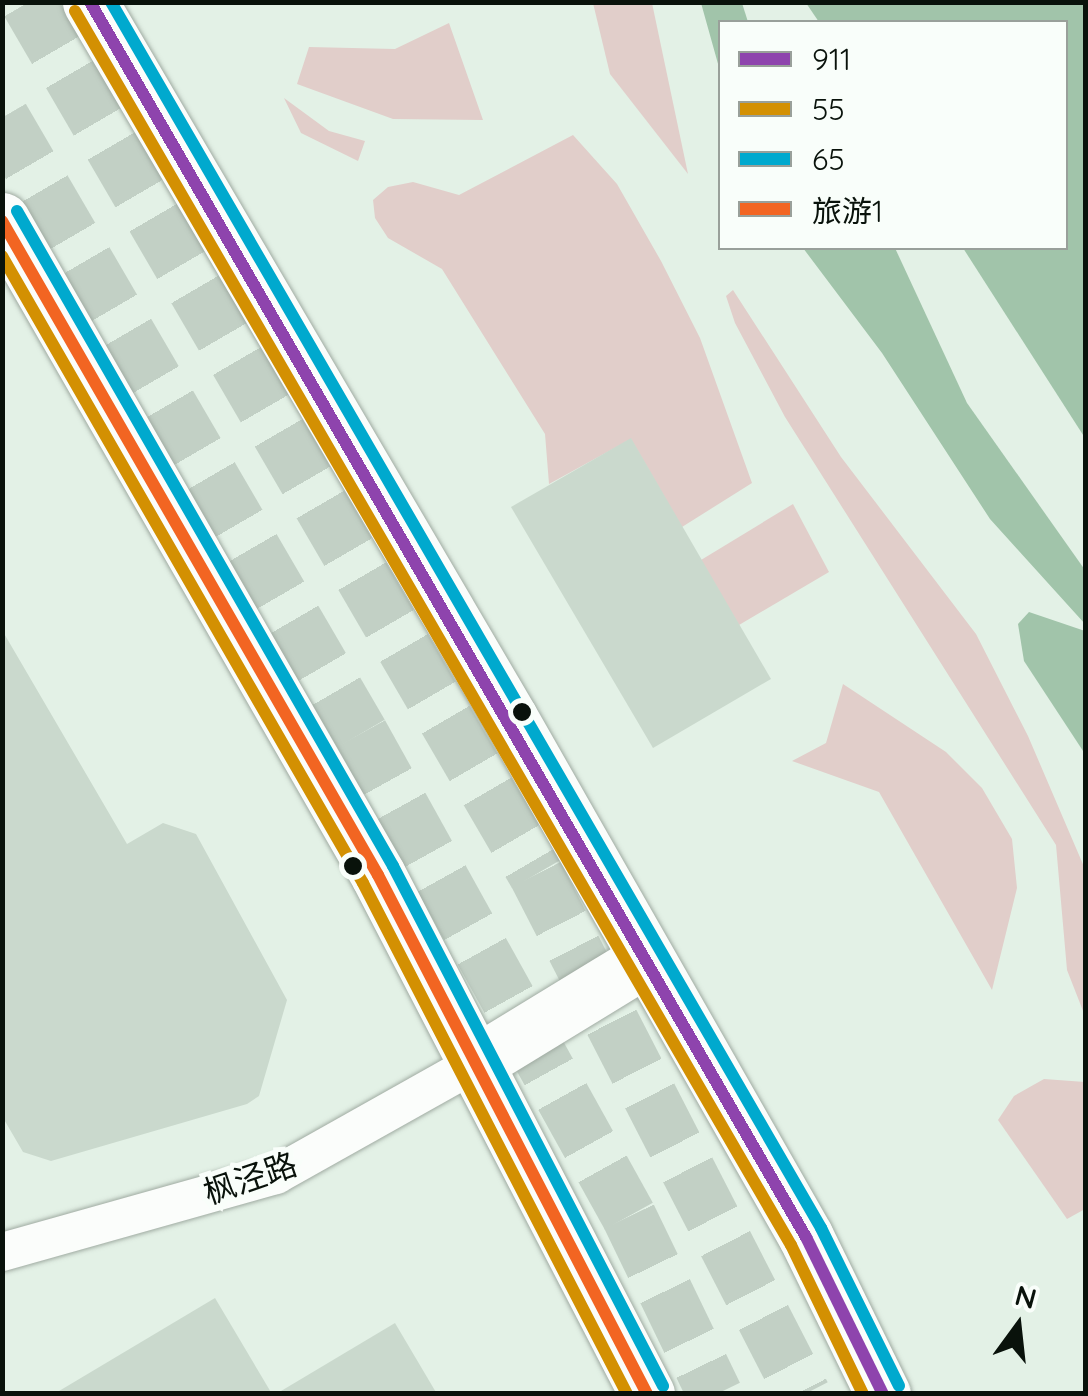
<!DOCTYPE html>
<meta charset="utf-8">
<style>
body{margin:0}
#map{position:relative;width:1088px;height:1396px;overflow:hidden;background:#e3f1e6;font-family:Quicksand,"Noto Sans SC",sans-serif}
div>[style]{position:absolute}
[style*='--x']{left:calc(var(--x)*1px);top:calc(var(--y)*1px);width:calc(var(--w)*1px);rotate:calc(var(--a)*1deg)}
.green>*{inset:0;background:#e1ceca}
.water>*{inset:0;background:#a1c4aa}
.pier>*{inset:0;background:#e3f1e6}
.building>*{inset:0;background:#cad9cd}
.primary-tunnel>*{height:55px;margin-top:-27.5px;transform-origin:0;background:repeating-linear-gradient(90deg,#c2d0c5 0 55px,transparent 0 83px)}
.roads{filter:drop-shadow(0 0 2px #a0aba2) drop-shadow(0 0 2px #a0aba2)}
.pedestrian>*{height:38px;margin:-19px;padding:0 19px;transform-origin:19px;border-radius:19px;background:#fbfdfb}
.primary>*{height:55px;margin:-27.5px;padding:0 27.5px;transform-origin:27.5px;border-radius:27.5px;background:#fbfdfb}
.bus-1>*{height:12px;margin:-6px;padding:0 6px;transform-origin:6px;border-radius:6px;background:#8e44ad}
.bus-2>*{height:12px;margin:-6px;padding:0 6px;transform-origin:6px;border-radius:6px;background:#d39002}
.bus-3>*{height:12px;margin:-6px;padding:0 6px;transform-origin:6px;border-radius:6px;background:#00a9ce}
.bus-4>*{height:12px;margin:-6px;padding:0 6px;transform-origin:6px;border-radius:6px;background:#f26522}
.dots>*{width:28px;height:28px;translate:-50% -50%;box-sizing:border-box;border:5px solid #f9fefa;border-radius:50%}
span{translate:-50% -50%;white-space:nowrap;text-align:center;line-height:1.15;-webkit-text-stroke:10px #f9fefa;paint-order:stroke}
.street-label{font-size:32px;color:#09120b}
.frame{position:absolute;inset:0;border:5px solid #09120b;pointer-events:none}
.legend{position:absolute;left:718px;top:20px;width:350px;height:230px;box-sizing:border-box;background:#f9fefa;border:2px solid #99a09a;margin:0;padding:12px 18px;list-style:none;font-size:30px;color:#09120b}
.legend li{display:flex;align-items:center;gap:20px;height:50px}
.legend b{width:50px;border:2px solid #99a09a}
.north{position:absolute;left:968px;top:1276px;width:100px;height:100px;-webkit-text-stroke:8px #f9fefa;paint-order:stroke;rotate:15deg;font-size:28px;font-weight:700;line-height:40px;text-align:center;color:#09120b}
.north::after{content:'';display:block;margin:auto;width:35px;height:45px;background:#09120b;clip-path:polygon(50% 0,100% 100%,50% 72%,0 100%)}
</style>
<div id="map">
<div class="green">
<i style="clip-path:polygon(593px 3px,652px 3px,688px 174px,610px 74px)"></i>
<i style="clip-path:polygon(449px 23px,483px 120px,393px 119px,297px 84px,309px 47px,395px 49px)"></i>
<i style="clip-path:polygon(284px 98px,329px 131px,365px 141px,358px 161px,301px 133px)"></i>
<i style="clip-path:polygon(573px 135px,617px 184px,661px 261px,700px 338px,752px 483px,682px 527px,631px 439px,549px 484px,545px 434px,442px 269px,388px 238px,375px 218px,373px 200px,388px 187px,413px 182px,459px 195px)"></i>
<i style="clip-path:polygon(733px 290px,841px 457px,976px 634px,1028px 736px,1085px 869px,1085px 1016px,1067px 970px,1056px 845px,785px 417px,735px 323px,726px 296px)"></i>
<i style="clip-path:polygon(793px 504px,829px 572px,739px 625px,701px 560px)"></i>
<i style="clip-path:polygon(843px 684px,946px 752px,982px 788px,1012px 839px,1017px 888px,992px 990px,879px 792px,792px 761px,826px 743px)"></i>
<i style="clip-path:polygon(1044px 1079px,1085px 1082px,1085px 1209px,1067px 1219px,998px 1120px,1014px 1096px)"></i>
</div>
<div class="water">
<i style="clip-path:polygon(701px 3px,1085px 3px,1085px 624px,990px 519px,882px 353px,803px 248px,1066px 248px,1066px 22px,720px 22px,720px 71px)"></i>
<i style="clip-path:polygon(1029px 612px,1085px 631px,1085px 754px,1024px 661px,1018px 624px)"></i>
</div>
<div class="pier">
<i style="clip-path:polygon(742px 3px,806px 3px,819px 22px,748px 22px)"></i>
<i style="clip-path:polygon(895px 248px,963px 248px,1085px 438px,1085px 570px,967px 403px)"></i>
</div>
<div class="building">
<i style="clip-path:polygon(631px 438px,771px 679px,653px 748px,511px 507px)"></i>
<i style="clip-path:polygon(2px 630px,127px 844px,163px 823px,196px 834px,287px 1000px,259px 1096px,247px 1104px,51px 1161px,23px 1152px,2px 1116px)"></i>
<i style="clip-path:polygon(215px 1298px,272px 1394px,54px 1394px)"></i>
<i style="clip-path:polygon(395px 1323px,437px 1394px,276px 1394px)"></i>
</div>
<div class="primary-tunnel">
<i style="--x:28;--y:2;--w:1009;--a:59.78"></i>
<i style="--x:536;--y:874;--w:585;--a:62.82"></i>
<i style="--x:2;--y:117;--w:713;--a:59.77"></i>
<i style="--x:361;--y:733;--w:552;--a:60.98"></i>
<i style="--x:629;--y:1216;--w:198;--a:64.2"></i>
</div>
<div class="roads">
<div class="pedestrian">
<i style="--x:2;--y:1252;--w:285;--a:-15.7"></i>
<i style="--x:276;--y:1175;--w:233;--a:-29.3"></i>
</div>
<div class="primary">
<i style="--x:90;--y:2;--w:830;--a:59.6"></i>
<i style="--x:510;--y:718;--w:597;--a:60.3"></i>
<i style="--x:806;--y:1237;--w:175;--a:63.9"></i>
<i style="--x:2;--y:220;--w:755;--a:60.14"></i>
<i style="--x:378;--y:875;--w:585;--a:62.6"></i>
<i style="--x:479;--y:1061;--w:196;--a:-31.4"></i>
</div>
</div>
<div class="bus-1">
<i style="--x:90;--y:2;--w:1428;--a:59.9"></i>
<i style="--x:806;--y:1237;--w:175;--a:63.9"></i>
</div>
<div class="bus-2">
<i style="--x:75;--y:11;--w:1427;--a:59.88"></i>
<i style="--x:791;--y:1245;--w:165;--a:64.2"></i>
<i style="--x:2;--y:256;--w:723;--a:60.07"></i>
<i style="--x:363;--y:883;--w:575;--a:62.68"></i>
</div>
<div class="bus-3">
<i style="--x:111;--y:2;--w:1417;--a:59.92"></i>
<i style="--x:821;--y:1228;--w:176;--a:63.7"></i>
<i style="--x:17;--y:211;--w:755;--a:60.14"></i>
<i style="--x:393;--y:866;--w:586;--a:62.56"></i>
</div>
<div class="bus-4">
<i style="--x:2;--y:221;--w:754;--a:60.1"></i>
<i style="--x:378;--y:875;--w:585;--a:62.6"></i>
</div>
<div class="dots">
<i style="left:522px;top:712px;background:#09120b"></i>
<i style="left:353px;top:866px;background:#09120b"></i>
</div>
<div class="street-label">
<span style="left:250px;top:1178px;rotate:-19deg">枫泾路</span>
</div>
<div class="frame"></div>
<ul class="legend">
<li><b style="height:12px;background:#8e44ad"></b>911</li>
<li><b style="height:12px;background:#d39002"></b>55</li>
<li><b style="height:12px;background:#00a9ce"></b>65</li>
<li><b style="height:12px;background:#f26522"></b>旅游1</li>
</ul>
<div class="north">N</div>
</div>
